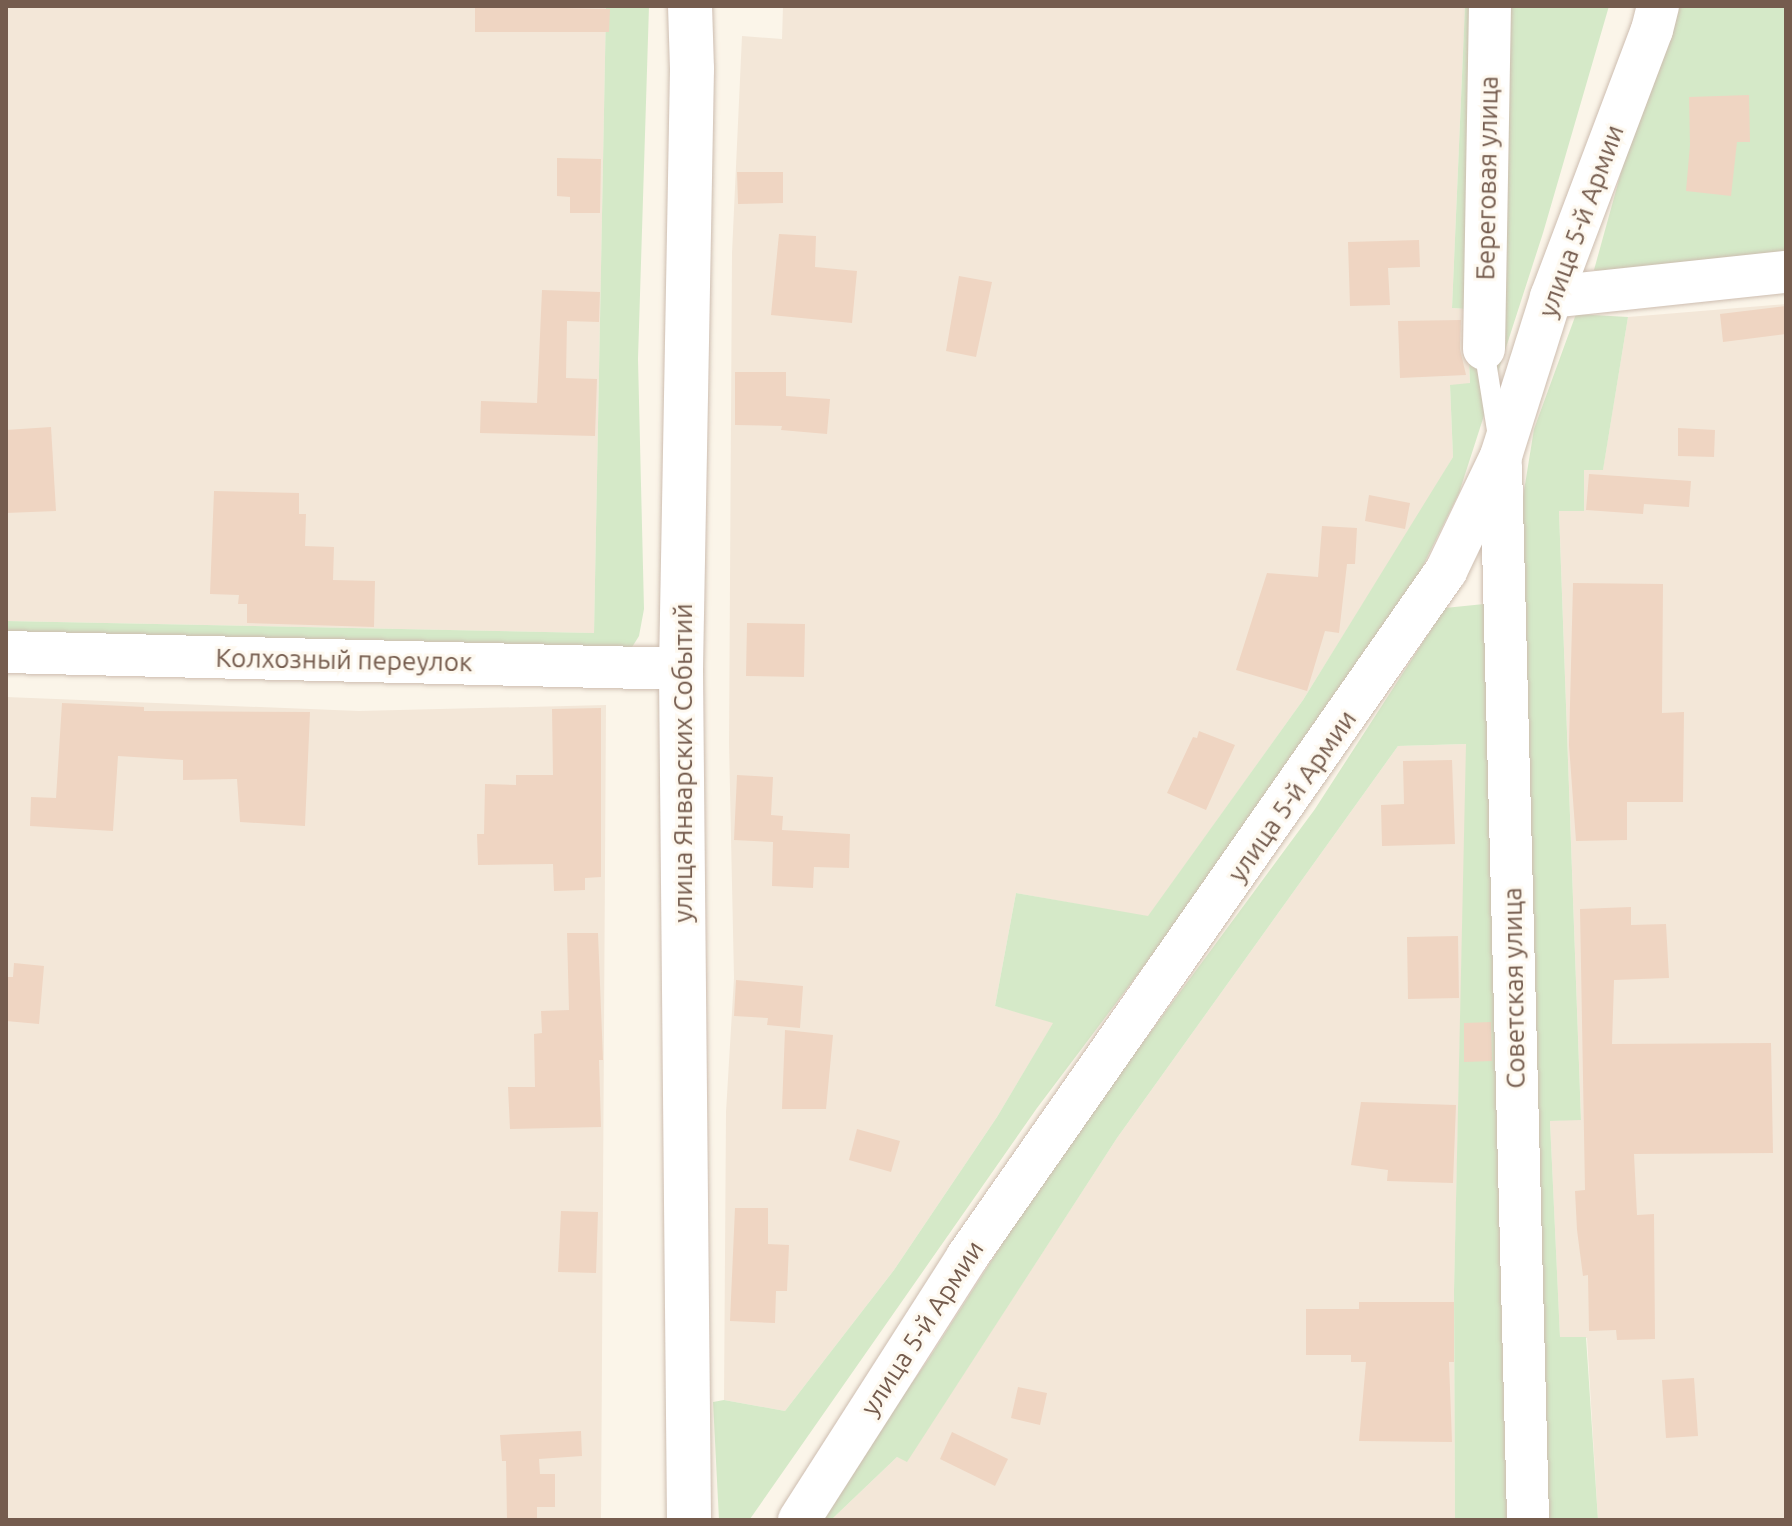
<!DOCTYPE html>
<meta charset="utf-8">
<style>
body{margin:0}
#map{position:relative;width:1792px;height:1526px;overflow:hidden;background:#fbf5e9;font-family:Ubuntu,sans-serif}
div>[style]{position:absolute}
[style*='--x']{left:calc(var(--x)*1px);top:calc(var(--y)*1px);width:calc(var(--w)*1px);rotate:calc(var(--a)*1deg)}
.residential>*{inset:0;background:#f3e7d8}
.green>*{inset:0;background:#d5e9c8}
.building>*{inset:0;background:#efd5c2}
.roads{filter:drop-shadow(0 0 2px #cdbdb0) drop-shadow(0 0 2px #cdbdb0)}
.lane>*{height:20px;margin:-10px;padding:0 10px;transform-origin:10px;border-radius:10px;background:#fff}
.street>*{height:42px;margin:-21px;padding:0 21px;transform-origin:21px;border-radius:21px;background:#fff}
.secondary>*{height:44px;margin:-22px;padding:0 22px;transform-origin:22px;border-radius:22px;background:#fff}
span{translate:-50% -50%;white-space:nowrap;text-align:center;line-height:1.15;-webkit-text-stroke:6px #fef9f0;paint-order:stroke}
.street-label{font-size:26px;color:#755c4e}
.frame{position:absolute;inset:0;border:8px solid #755c4e;pointer-events:none}
</style>
<div id="map">
<div class="residential">
<i style="clip-path:polygon(6px 6px,606px 6px,594px 633px,6px 621px)"></i>
<i style="clip-path:polygon(783px 6px,1465px 6px,1452px 308px,1467px 309px,1470px 384px,1450px 386px,1453px 457px,1430px 496px,1303px 700px,1148px 917px,1016px 893px,995px 1006px,1054px 1022px,997px 1117px,894px 1270px,785px 1411px,724px 1400px,726px 1112px,734px 978px,729px 743px,732px 253px,742px 36px,782px 39px)"></i>
<i style="clip-path:polygon(1786px 304px,1786px 1520px,1598px 1520px,1587px 1338px,1560px 1337px,1550px 1121px,1581px 1119px,1559px 510px,1584px 470px,1603px 469px,1628px 317px)"></i>
<i style="clip-path:polygon(6px 697px,359px 711px,606px 705px,601px 1520px,6px 1520px)"></i>
<i style="clip-path:polygon(1467px 744px,1454px 1290px,1455px 1520px,831px 1520px,897px 1457px,907px 1461px,1117px 1138px,1398px 746px)"></i>
</div>
<div class="green">
<i style="clip-path:polygon(606px 6px,649px 6px,638px 359px,644px 609px,639px 636px,629px 652px,6px 645px,6px 621px,594px 633px)"></i>
<i style="clip-path:polygon(1465px 6px,1609px 6px,1543px 233px,1459px 493px,1419px 574px,1187px 909px,1037px 1108px,750px 1519px,719px 1520px,713px 1402px,724px 1400px,785px 1411px,894px 1270px,997px 1117px,1053px 1023px,995px 1006px,1016px 893px,1148px 916px,1303px 700px,1453px 457px,1450px 385px,1470px 383px,1467px 309px,1452px 308px)"></i>
<i style="clip-path:polygon(1667px 6px,1786px 6px,1786px 262px,1656px 279px,1594px 270px)"></i>
<i style="clip-path:polygon(1576px 314px,1628px 317px,1603px 470px,1584px 470px,1584px 511px,1559px 511px,1581px 1120px,1550px 1121px,1560px 1337px,1586px 1337px,1598px 1520px,1544px 1520px,1522px 503px,1534px 429px)"></i>
<i style="clip-path:polygon(1484px 604px,1507px 1520px,1455px 1520px,1454px 1290px,1466px 744px,1398px 746px,1117px 1138px,907px 1462px,897px 1457px,831px 1520px,816px 1520px,928px 1360px,1054px 1163px,1315px 809px,1445px 608px)"></i>
</div>
<div class="building">
<i style="clip-path:polygon(475px 6px,610px 9px,609px 32px,475px 32px)"></i>
<i style="clip-path:polygon(1749px 95px,1750px 142px,1737px 142px,1731px 196px,1686px 191px,1690px 145px,1689px 97px)"></i>
<i style="clip-path:polygon(557px 158px,601px 159px,600px 213px,570px 213px,570px 197px,557px 196px)"></i>
<i style="clip-path:polygon(737px 172px,783px 172px,783px 203px,738px 204px)"></i>
<i style="clip-path:polygon(779px 234px,816px 236px,815px 267px,857px 271px,852px 323px,771px 315px)"></i>
<i style="clip-path:polygon(1419px 240px,1420px 267px,1388px 268px,1390px 305px,1350px 306px,1348px 242px)"></i>
<i style="clip-path:polygon(959px 276px,992px 282px,976px 357px,946px 351px)"></i>
<i style="clip-path:polygon(542px 290px,600px 292px,599px 322px,567px 321px,566px 378px,597px 379px,595px 436px,480px 433px,481px 401px,537px 403px)"></i>
<i style="clip-path:polygon(1786px 306px,1786px 334px,1723px 342px,1720px 314px)"></i>
<i style="clip-path:polygon(1461px 320px,1460px 349px,1466px 375px,1400px 378px,1398px 321px)"></i>
<i style="clip-path:polygon(735px 372px,786px 372px,786px 396px,830px 399px,827px 434px,781px 430px,782px 426px,735px 425px)"></i>
<i style="clip-path:polygon(51px 427px,56px 511px,6px 513px,6px 430px)"></i>
<i style="clip-path:polygon(1678px 428px,1715px 430px,1714px 457px,1678px 456px)"></i>
<i style="clip-path:polygon(1589px 474px,1691px 481px,1689px 507px,1644px 504px,1643px 514px,1586px 510px)"></i>
<i style="clip-path:polygon(214px 491px,299px 493px,299px 514px,306px 514px,305px 546px,334px 547px,333px 580px,375px 581px,374px 627px,247px 623px,247px 604px,238px 604px,239px 595px,210px 594px)"></i>
<i style="clip-path:polygon(1369px 495px,1410px 503px,1405px 529px,1365px 521px)"></i>
<i style="clip-path:polygon(1322px 526px,1357px 528px,1355px 564px,1347px 564px,1339px 633px,1325px 631px,1307px 691px,1236px 670px,1267px 573px,1318px 577px)"></i>
<i style="clip-path:polygon(1573px 583px,1663px 584px,1662px 713px,1684px 712px,1683px 802px,1627px 802px,1627px 840px,1576px 841px,1569px 745px)"></i>
<i style="clip-path:polygon(747px 623px,805px 624px,804px 677px,746px 676px)"></i>
<i style="clip-path:polygon(62px 703px,144px 707px,144px 711px,310px 712px,305px 826px,240px 822px,237px 779px,183px 780px,183px 760px,118px 756px,113px 831px,30px 826px,31px 797px,56px 798px)"></i>
<i style="clip-path:polygon(601px 708px,601px 877px,585px 878px,585px 890px,554px 891px,553px 864px,478px 865px,477px 834px,484px 834px,485px 784px,516px 785px,516px 775px,553px 775px,552px 709px)"></i>
<i style="clip-path:polygon(1199px 731px,1235px 745px,1206px 810px,1167px 793px,1193px 737px,1197px 738px)"></i>
<i style="clip-path:polygon(1452px 760px,1455px 844px,1382px 846px,1381px 805px,1404px 804px,1403px 761px)"></i>
<i style="clip-path:polygon(737px 775px,773px 777px,771px 815px,783px 816px,782px 830px,850px 834px,849px 868px,814px 867px,813px 888px,772px 886px,773px 842px,734px 840px)"></i>
<i style="clip-path:polygon(1631px 907px,1631px 925px,1666px 924px,1669px 978px,1614px 980px,1612px 1044px,1771px 1043px,1773px 1153px,1634px 1154px,1637px 1215px,1654px 1214px,1655px 1339px,1617px 1340px,1616px 1330px,1589px 1331px,1588px 1275px,1583px 1276px,1577px 1230px,1575px 1191px,1585px 1190px,1580px 909px)"></i>
<i style="clip-path:polygon(567px 933px,598px 933px,603px 1060px,599px 1060px,601px 1127px,510px 1129px,508px 1087px,535px 1087px,534px 1034px,542px 1033px,541px 1011px,569px 1010px)"></i>
<i style="clip-path:polygon(1458px 936px,1459px 998px,1408px 999px,1407px 937px)"></i>
<i style="clip-path:polygon(14px 963px,44px 966px,39px 1024px,6px 1021px,7px 977px,13px 977px)"></i>
<i style="clip-path:polygon(736px 980px,803px 986px,800px 1028px,767px 1025px,768px 1018px,734px 1016px)"></i>
<i style="clip-path:polygon(1491px 1022px,1492px 1061px,1464px 1062px,1464px 1023px)"></i>
<i style="clip-path:polygon(785px 1030px,833px 1035px,826px 1109px,782px 1109px)"></i>
<i style="clip-path:polygon(1361px 1102px,1456px 1105px,1453px 1183px,1387px 1181px,1388px 1170px,1351px 1165px)"></i>
<i style="clip-path:polygon(857px 1129px,900px 1141px,891px 1172px,849px 1160px)"></i>
<i style="clip-path:polygon(735px 1208px,768px 1208px,768px 1244px,789px 1245px,787px 1291px,776px 1291px,775px 1323px,730px 1321px)"></i>
<i style="clip-path:polygon(561px 1211px,598px 1212px,596px 1273px,558px 1272px)"></i>
<i style="clip-path:polygon(1359px 1302px,1454px 1302px,1454px 1362px,1449px 1362px,1452px 1442px,1359px 1441px,1366px 1362px,1351px 1362px,1351px 1355px,1306px 1355px,1306px 1309px,1359px 1309px)"></i>
<i style="clip-path:polygon(1694px 1378px,1698px 1436px,1666px 1438px,1662px 1380px)"></i>
<i style="clip-path:polygon(1018px 1387px,1047px 1393px,1040px 1425px,1011px 1418px)"></i>
<i style="clip-path:polygon(581px 1431px,582px 1456px,539px 1459px,540px 1474px,555px 1474px,555px 1507px,537px 1507px,537px 1520px,507px 1520px,506px 1461px,502px 1461px,500px 1435px)"></i>
<i style="clip-path:polygon(952px 1432px,1008px 1459px,995px 1486px,940px 1459px)"></i>
</div>
<div class="roads">
<div class="lane">
<i style="--x:1484;--y:349;--w:88;--a:80.9"></i>
</div>
<div class="street">
<i style="--x:1551;--y:297;--w:236;--a:-6.1"></i>
<i style="--x:1484;--y:349;--w:343;--a:-89"></i>
<i style="--x:1501;--y:466;--w:1054;--a:88.53"></i>
<i style="--x:6;--y:652;--w:675;--a:1.44"></i>
<i style="--x:799;--y:1520;--w:312;--a:-57.4"></i>
<i style="--x:967;--y:1257;--w:837;--a:-55.08"></i>
<i style="--x:1446;--y:571;--w:127;--a:-64.4"></i>
<i style="--x:1501;--y:456;--w:167;--a:-72.5"></i>
<i style="--x:1551;--y:297;--w:285;--a:-69.3"></i>
<i style="--x:1652;--y:30;--w:25;--a:-76"></i>
</div>
<div class="secondary">
<i style="--x:689;--y:1520;--w:851;--a:-90.54"></i>
<i style="--x:681;--y:669;--w:600;--a:-88.95"></i>
<i style="--x:692;--y:69;--w:63;--a:-91.8"></i>
</div>
</div>
<div class="street-label">
<span style="left:1487px;top:178px;rotate:-89deg">Береговая улица</span>
<span style="left:1581px;top:221px;rotate:-70deg">улица 5-й Армии</span>
<span style="left:344px;top:660px;rotate:1deg">Колхозный переулок</span>
<span style="left:683px;top:763px;rotate:-90deg">улица Январских Событий</span>
<span style="left:1292px;top:796px;rotate:-55deg">улица 5-й Армии</span>
<span style="left:1514px;top:988px;rotate:-91deg">Советская улица</span>
<span style="left:922px;top:1328px;rotate:-57deg">улица 5-й Армии</span>
</div>
<div class="frame"></div>
</div>
